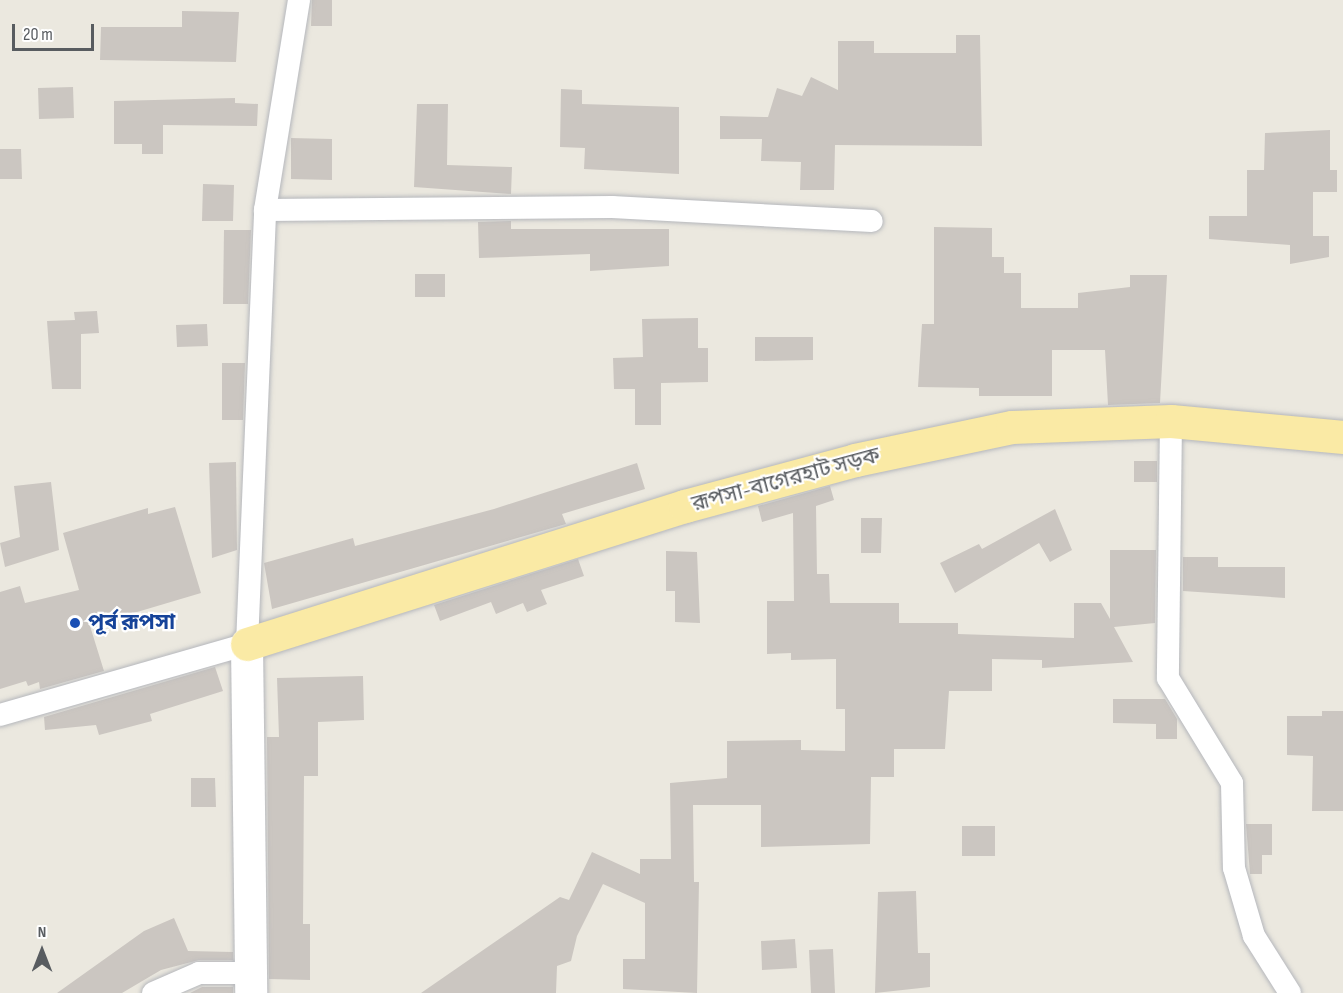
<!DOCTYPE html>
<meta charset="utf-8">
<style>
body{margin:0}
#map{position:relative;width:1343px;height:993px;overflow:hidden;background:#ebe8df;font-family:"Sofia Sans Condensed","Noto Sans Bengali",sans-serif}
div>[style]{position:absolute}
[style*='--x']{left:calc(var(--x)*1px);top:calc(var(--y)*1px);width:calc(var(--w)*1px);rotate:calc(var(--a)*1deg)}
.building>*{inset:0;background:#cbc6c1}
.roads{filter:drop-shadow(0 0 2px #b5b7bc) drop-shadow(0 0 2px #b5b7bc)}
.street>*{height:22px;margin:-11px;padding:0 11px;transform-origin:11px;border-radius:11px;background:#fff}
.secondary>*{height:32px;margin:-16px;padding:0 16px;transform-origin:16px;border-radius:16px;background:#fff}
.primary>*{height:33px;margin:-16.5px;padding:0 16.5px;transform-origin:16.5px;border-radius:16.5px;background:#faeaa5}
.dots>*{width:16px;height:16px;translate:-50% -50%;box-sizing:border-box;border:3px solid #fff;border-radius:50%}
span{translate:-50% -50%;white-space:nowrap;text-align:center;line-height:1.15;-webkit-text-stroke:4.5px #fff;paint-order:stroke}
.street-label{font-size:22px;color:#585c60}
.transit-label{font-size:22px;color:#164399;font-weight:700}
.left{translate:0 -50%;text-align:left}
.north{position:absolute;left:12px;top:921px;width:60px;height:60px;-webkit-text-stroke:4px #fff;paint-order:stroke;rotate:0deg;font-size:16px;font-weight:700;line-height:24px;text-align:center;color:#585c60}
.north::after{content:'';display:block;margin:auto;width:21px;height:27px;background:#585c60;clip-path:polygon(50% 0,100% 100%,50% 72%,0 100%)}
.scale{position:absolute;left:12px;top:24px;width:82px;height:27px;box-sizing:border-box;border:3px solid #585c60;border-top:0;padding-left:8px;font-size:18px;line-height:21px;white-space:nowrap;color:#585c60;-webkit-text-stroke:4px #fff;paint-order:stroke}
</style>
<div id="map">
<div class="building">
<i style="clip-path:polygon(312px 0,332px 0,332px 26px,311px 26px)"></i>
<i style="clip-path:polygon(182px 11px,239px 12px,236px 62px,100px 60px,101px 27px,182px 27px)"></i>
<i style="clip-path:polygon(956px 35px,980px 35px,982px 146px,835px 145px,834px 190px,800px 190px,801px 162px,761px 161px,762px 139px,720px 139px,720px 116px,768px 117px,777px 88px,802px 96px,811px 77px,838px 90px,838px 41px,874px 41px,874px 53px,956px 53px)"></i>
<i style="clip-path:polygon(73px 87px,74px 118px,39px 119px,38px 88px)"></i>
<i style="clip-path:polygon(561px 89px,582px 90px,582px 104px,679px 107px,679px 174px,584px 169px,585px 148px,560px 147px)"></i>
<i style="clip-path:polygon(235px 98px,235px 103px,258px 104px,257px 126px,163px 125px,163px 154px,142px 154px,142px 144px,114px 144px,114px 101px)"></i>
<i style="clip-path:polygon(417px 104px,448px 104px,447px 165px,512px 167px,511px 194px,414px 187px)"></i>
<i style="clip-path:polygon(1330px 130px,1330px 170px,1337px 170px,1337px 192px,1313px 192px,1313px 236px,1329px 236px,1329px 257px,1290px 264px,1290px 245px,1209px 239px,1209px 216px,1247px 216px,1247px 170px,1264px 170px,1265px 133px)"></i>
<i style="clip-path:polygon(291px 138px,332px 139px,332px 180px,291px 179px)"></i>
<i style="clip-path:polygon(0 149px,21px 149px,22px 179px,0 179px)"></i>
<i style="clip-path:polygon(203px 184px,234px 185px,233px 221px,202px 221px)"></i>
<i style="clip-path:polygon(511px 221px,511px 229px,669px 229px,669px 266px,590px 271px,590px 254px,479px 258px,478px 222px)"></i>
<i style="clip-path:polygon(934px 227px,992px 228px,992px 257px,1004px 257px,1004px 273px,1021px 273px,1021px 308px,1078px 308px,1078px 293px,1130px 287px,1130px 275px,1167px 275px,1160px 403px,1108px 405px,1105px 350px,1052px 350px,1052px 396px,979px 396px,979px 388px,918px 387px,922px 324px,934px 324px)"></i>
<i style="clip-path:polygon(224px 230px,251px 230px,248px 304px,223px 304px)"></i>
<i style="clip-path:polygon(415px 274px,445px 274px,445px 297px,415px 297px)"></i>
<i style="clip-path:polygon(97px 311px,99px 333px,81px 334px,81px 389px,52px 389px,47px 321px,75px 320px,74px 312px)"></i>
<i style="clip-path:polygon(698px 318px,698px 348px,708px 348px,708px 382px,661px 383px,661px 425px,635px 425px,635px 389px,614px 389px,613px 358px,643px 357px,642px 319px)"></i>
<i style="clip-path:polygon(207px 324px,208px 346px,177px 347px,176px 325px)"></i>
<i style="clip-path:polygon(755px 337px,813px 337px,813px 360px,755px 361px)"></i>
<i style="clip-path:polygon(222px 363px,245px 363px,243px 420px,222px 420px)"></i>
<i style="clip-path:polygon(1134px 461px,1157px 461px,1157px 482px,1134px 482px)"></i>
<i style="clip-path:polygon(236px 462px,237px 550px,212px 558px,209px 463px)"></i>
<i style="clip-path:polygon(637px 463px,645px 489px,562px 514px,566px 524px,272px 609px,264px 563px,353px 538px,355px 546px,494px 509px)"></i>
<i style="clip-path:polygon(51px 482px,59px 550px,5px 567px,0 543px,20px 537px,14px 486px)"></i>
<i style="clip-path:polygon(830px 486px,834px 500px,816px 506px,817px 574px,829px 574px,830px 603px,899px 603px,899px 623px,958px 623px,958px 634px,1074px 638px,1074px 603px,1101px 603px,1110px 619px,1110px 550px,1156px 550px,1155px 623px,1114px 627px,1133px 662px,1042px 668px,1042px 660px,992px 659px,992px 691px,949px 691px,945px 749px,894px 749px,894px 777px,871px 777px,870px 844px,761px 847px,761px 805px,693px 805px,694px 882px,699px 882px,697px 993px,623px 989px,623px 959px,645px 959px,645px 903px,603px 884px,577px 936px,571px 961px,557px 966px,556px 993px,421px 993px,560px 897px,569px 900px,592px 852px,640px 874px,640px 859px,671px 859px,670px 783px,727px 778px,727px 741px,801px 740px,801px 750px,845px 751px,845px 709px,836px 709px,836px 659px,791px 660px,791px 653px,767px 654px,767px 601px,794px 601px,793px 513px,762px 522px,758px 506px)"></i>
<i style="clip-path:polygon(175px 507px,201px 593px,90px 626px,104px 671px,40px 689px,39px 682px,28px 686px,26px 681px,0 689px,0 592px,20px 586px,25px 603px,79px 590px,63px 533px,148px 508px,148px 514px)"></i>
<i style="clip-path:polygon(1055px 509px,1072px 550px,1050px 562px,1039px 543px,955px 593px,940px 563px,979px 544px,982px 549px)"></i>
<i style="clip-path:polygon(861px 518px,882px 518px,881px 553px,861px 553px)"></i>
<i style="clip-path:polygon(666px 551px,697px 552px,700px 623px,675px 622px,675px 591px,666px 591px)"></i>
<i style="clip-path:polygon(1183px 557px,1218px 557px,1218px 567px,1285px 567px,1285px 598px,1183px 591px)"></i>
<i style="clip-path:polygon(578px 559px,584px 576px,541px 590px,547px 604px,527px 612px,523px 603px,496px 614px,491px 602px,440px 621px,434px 605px)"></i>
<i style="clip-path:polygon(215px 667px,223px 691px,150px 714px,152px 721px,99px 735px,96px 725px,45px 730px,44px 717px)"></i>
<i style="clip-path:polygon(363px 676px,364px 720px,318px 722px,318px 776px,304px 776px,303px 924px,310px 924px,310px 980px,269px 979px,267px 737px,279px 737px,277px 678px)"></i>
<i style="clip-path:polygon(1113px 699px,1165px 699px,1177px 719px,1177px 739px,1156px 739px,1156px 724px,1113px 723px)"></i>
<i style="clip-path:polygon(1322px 711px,1343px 711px,1343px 811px,1312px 811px,1313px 756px,1287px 755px,1287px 716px,1322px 716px)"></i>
<i style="clip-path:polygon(191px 778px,215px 778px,216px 807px,191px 807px)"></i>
<i style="clip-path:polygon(1246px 824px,1272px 824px,1272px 855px,1262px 855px,1262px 874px,1250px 874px)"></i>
<i style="clip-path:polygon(962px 826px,995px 826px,995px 856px,962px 856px)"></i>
<i style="clip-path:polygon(916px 891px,918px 953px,930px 953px,930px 987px,875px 993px,878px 892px)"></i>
<i style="clip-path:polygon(174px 918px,188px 951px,233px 952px,233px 960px,199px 960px,161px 970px,122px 993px,57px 993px,144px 931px)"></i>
<i style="clip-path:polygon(795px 939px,797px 968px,762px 970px,761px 941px)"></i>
<i style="clip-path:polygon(833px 949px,835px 993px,811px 993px,809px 950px)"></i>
<i style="clip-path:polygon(202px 987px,233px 987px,233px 993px,190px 993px)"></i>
</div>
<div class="roads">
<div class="street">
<i style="--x:265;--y:210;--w:347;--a:-0.5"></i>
<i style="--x:612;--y:207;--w:260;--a:3.1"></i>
<i style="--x:1171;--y:421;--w:257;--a:90.7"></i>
<i style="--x:1168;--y:678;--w:123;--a:58.6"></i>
<i style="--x:1232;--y:783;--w:85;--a:88.7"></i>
<i style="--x:1234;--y:868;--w:71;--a:73.6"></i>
<i style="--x:1254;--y:936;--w:67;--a:57.7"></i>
<i style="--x:0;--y:715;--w:257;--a:-16"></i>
<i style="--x:247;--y:644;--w:434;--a:-87.6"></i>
<i style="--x:265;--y:210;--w:213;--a:-80.8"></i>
<i style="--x:153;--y:993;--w:50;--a:-23.5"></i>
<i style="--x:199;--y:973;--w:53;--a:0"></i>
</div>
<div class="secondary">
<i style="--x:247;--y:644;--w:349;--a:89.3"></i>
</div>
<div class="primary">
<i style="--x:247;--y:644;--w:459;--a:-17.5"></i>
<i style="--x:685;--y:506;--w:176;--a:-15.1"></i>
<i style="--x:855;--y:460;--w:160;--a:-11.9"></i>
<i style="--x:1012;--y:427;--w:159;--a:-2.2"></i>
<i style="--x:1171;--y:421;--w:173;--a:5.3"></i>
</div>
</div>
<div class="dots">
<i style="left:75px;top:623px;background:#1a4fb4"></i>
</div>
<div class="street-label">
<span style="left:786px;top:480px;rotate:-15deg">রূপসা-বাগেরহাট সড়ক</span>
</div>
<div class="transit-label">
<span class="left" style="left:88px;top:623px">পূর্ব রূপসা</span>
</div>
<div class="north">N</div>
<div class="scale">20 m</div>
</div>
